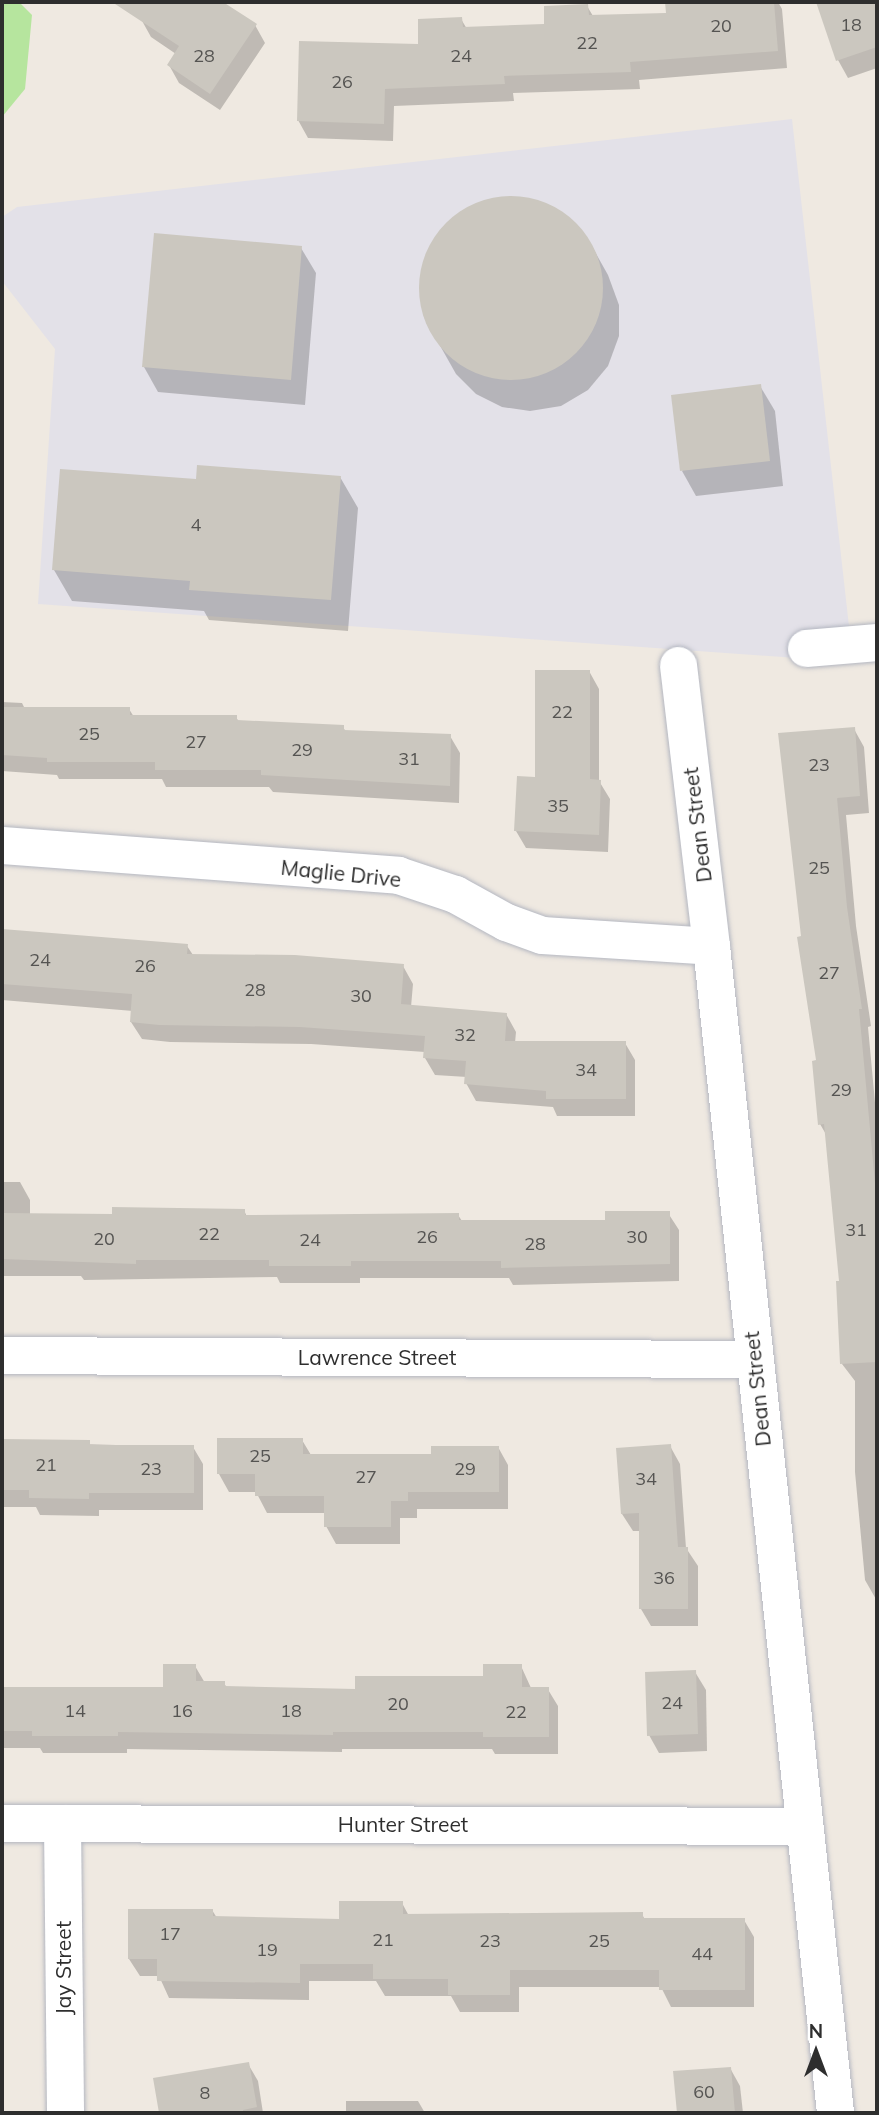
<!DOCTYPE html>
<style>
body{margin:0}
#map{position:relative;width:879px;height:2115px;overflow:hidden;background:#efe9e1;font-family:Mulish,sans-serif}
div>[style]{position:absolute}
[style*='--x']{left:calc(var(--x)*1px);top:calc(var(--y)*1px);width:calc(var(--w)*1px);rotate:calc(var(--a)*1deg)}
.industrial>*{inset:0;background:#e3e1e8}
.green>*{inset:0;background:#b6e59e}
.shadow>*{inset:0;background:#0003}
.building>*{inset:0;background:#cbc7bf}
.round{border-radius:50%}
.roads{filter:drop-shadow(0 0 2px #b4b7c1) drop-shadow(0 0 2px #b4b7c1)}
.minor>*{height:37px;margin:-18.5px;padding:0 18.5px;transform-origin:18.5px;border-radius:18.5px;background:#fff}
span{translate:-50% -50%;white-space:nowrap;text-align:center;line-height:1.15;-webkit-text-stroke:7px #fff;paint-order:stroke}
.number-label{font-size:18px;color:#555452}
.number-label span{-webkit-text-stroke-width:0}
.street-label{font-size:21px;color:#2e2e2e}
.frame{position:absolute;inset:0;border:4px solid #2e2e2e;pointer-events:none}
.north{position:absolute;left:781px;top:2017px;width:70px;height:70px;-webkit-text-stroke:5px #fff;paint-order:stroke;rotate:0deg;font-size:19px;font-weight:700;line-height:28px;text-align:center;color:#2e2e2e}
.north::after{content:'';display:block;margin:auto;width:24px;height:32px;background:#2e2e2e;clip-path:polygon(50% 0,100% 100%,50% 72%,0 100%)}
</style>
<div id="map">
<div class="industrial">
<i style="clip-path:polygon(792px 119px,853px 662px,38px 604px,55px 349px,2px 281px,2px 217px,17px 207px)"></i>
</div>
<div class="green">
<i style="clip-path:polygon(2px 2px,19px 2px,32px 15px,25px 89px,2px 117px)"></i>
</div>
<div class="shadow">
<i style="clip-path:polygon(152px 2px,220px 2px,255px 25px,265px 43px,220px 110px,179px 83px,169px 65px,176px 54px,151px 37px,141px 19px)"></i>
<i style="clip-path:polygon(721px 2px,778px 2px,782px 9px,787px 68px,639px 80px,640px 89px,513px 93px,514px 101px,394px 106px,393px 141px,308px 138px,298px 120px,461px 19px,467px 29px,546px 26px,587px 6px,593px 16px,721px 12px)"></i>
<i style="clip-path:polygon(818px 2px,877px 2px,877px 68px,848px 78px,838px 60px)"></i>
<i style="clip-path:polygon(511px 198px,542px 203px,570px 219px,590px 243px,608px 275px,619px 305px,619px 336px,608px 366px,588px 390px,561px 406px,530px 411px,502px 407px,476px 394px,456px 374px,424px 317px,420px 288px,424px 260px,437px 235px,457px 215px,483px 202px)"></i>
<i style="clip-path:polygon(301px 248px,316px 273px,305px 405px,158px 392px,144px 367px)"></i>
<i style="clip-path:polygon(760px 386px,775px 411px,783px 486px,696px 496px,682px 471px)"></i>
<i style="clip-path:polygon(340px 477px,358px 508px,348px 631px,209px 620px,204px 611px,72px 601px,54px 570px,198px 481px)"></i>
<i style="clip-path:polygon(589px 671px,599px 689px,599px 781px,610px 799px,608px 852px,526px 848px,516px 831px,537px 778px)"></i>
<i style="clip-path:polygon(2px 702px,22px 703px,25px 709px,129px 709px,134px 717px,236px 717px,239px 722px,343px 727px,346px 732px,450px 736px,460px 753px,459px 803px,273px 792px,269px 787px,166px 787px,162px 779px,59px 779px,57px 775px,2px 771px)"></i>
<i style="clip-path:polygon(854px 729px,864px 747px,869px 813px,846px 815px,856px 926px,871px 1026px,868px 1027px,877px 1124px,877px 1601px,865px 1580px,855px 1472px,855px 1381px,842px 1364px,838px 1282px,841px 1282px,827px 1136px,820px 1124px,818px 1062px,803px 938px)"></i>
<i style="clip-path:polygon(2px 930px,187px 946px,193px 955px,403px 966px,413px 984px,411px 1007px,506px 1014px,516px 1032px,515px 1043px,625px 1043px,635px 1060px,635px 1116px,557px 1116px,553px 1107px,476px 1101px,466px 1083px,467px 1077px,435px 1075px,425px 1058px,425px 1052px,311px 1044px,170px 1042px,142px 1039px,131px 1022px,133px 1011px,2px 1000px)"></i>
<i style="clip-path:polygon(2px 1182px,20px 1182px,30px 1200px,30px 1215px,114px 1216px,244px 1210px,247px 1217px,458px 1215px,462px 1221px,607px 1221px,668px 1213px,679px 1230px,679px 1281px,513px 1285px,509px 1278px,360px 1278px,360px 1283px,280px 1283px,277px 1277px,84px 1280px,81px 1276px,2px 1276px)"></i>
<i style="clip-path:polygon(219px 1440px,302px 1440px,311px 1455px,433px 1455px,498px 1447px,508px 1465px,508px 1509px,417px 1509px,417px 1518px,400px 1518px,400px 1544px,336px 1544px,326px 1526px,326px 1513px,267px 1513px,256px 1492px,229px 1492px,219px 1474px)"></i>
<i style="clip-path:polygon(2px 1442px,193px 1447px,203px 1464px,203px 1510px,99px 1510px,99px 1516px,40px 1515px,36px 1507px,2px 1507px)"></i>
<i style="clip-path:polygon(670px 1446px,680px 1464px,686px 1548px,698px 1566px,698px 1626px,651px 1626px,641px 1609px,641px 1531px,633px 1531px,622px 1514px,618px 1450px)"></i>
<i style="clip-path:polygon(195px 1666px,205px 1683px,224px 1683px,227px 1688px,357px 1691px,485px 1677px,521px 1666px,531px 1688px,547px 1688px,558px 1706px,558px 1754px,495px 1754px,492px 1749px,342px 1749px,342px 1752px,127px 1749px,127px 1753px,43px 1753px,40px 1748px,2px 1748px,2px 1688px,164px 1688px)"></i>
<i style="clip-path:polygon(695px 1672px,706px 1690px,707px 1751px,659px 1753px,649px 1735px)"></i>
<i style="clip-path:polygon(402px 1903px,409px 1916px,642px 1914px,645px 1920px,744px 1920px,754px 1937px,754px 2007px,671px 2007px,661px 1987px,519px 1987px,519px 2012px,460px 2012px,451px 1996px,385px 1996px,376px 1981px,309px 1981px,309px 2000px,169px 1998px,159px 1976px,140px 1976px,129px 1959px,212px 1910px,217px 1918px,341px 1920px)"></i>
<i style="clip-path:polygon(248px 2064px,258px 2081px,263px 2113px,161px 2113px,155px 2080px)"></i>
<i style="clip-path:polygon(730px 2068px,740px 2086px,743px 2113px,678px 2113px,675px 2073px)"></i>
<i style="clip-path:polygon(346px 2101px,418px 2101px,425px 2113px,346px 2113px)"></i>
</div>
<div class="building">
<i style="clip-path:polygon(112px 2px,223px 2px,257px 24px,210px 94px,167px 65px,179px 46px)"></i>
<i style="clip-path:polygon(665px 2px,774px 2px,778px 51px,630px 62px,631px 72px,504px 76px,505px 84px,385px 89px,384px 124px,297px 121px,299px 41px,418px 44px,418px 19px,462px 17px,463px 27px,544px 24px,544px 6px,588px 4px,589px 15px,666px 13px)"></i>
<i style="clip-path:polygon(816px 2px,877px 2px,877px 47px,836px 61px)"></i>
<i class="round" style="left:419px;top:196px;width:184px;height:184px"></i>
<i style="clip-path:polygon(154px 233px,302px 246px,291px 380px,142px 367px)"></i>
<i style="clip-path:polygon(761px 384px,770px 461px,680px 471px,671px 395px)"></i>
<i style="clip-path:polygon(197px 465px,341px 476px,331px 600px,189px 590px,190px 581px,52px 570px,60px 469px,196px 479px)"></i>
<i style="clip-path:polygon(535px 670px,590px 670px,590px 779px,601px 780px,599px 835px,514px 831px,517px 776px,535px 777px)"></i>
<i style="clip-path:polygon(2px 707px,130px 707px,130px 715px,237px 715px,237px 720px,344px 725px,344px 730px,451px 734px,450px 786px,261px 775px,261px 770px,155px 770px,155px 762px,47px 762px,47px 758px,2px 755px)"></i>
<i style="clip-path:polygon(855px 727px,860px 796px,837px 798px,847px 907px,862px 1009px,859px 1009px,877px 1205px,877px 1362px,840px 1364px,836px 1281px,839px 1281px,824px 1124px,818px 1125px,812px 1061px,816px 1060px,797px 937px,801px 936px,778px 733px)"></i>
<i style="clip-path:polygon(2px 929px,188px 944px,187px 954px,295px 955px,404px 964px,401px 1004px,507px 1013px,505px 1041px,626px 1041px,626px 1099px,546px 1099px,546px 1091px,464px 1084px,466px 1061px,423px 1058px,425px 1036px,300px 1027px,159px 1025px,130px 1022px,132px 994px,2px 984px)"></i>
<i style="clip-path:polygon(112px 1207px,245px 1209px,245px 1215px,459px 1213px,459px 1220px,605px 1220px,605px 1211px,670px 1211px,670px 1264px,501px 1268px,501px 1261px,351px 1261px,351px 1266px,269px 1266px,269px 1260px,136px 1260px,136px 1264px,2px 1259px,2px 1213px,112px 1214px)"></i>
<i style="clip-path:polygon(217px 1438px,303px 1438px,303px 1454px,431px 1454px,431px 1446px,499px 1446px,499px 1492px,408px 1492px,408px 1501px,391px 1501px,391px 1527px,324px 1527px,324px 1496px,255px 1496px,255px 1474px,217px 1474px)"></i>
<i style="clip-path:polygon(2px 1439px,90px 1440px,90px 1445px,194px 1445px,194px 1493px,89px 1493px,89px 1499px,29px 1498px,29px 1490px,2px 1490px)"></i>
<i style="clip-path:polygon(671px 1444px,678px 1547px,688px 1547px,688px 1609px,639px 1609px,639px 1513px,621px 1514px,616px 1448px)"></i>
<i style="clip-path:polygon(163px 1664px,196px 1664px,196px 1681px,225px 1681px,225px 1686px,355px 1689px,355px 1676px,483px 1676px,483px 1664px,522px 1664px,522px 1687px,549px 1687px,549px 1737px,483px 1737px,483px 1732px,333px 1732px,333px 1735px,118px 1732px,118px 1736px,32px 1736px,32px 1731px,2px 1731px,2px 1687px,163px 1687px)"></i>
<i style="clip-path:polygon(696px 1670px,698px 1734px,647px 1736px,645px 1672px)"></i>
<i style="clip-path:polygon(339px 1901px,403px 1901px,403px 1914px,643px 1912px,643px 1918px,745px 1918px,745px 1990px,659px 1990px,659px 1970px,510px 1970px,510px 1995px,448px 1995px,448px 1979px,373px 1979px,373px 1964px,300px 1964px,300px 1983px,157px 1981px,157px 1959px,128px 1959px,128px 1909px,213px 1909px,213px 1916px,339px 1919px)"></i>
<i style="clip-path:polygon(249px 2062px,257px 2107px,243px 2110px,243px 2113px,159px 2113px,153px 2078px)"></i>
<i style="clip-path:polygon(731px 2067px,735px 2113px,677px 2113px,673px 2071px)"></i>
</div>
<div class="roads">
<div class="minor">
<i style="--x:806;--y:648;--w:71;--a:-4.8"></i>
<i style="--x:678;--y:665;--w:283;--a:83.3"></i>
<i style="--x:711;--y:946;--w:1174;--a:83.93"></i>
<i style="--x:2;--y:845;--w:397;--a:4.3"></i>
<i style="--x:398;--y:875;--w:60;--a:18.4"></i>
<i style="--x:455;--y:894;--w:58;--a:28.8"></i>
<i style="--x:506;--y:922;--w:38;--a:20"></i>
<i style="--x:542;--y:935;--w:169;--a:3.7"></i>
<i style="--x:2;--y:1355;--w:751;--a:0.31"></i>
<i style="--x:2;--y:1823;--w:802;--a:0.21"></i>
<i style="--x:62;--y:1823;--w:290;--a:89.4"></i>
</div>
</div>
<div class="number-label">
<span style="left:851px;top:25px">18</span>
<span style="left:721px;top:26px">20</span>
<span style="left:587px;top:43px">22</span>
<span style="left:204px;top:56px">28</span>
<span style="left:461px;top:56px">24</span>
<span style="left:342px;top:82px">26</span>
<span style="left:196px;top:525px">4</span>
<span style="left:562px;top:712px">22</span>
<span style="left:89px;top:734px">25</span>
<span style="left:196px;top:742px">27</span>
<span style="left:302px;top:750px">29</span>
<span style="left:409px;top:759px">31</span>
<span style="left:819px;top:765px">23</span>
<span style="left:558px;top:806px">35</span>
<span style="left:819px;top:868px">25</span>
<span style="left:40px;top:960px">24</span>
<span style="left:145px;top:966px">26</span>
<span style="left:829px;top:973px">27</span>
<span style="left:255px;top:990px">28</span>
<span style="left:361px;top:996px">30</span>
<span style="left:465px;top:1035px">32</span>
<span style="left:586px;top:1070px">34</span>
<span style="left:841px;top:1090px">29</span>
<span style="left:856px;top:1230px">31</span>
<span style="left:209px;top:1234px">22</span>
<span style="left:427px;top:1237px">26</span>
<span style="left:637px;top:1237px">30</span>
<span style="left:104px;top:1239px">20</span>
<span style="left:310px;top:1240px">24</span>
<span style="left:535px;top:1244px">28</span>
<span style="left:260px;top:1456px">25</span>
<span style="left:46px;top:1465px">21</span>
<span style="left:151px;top:1469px">23</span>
<span style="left:465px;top:1469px">29</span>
<span style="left:366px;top:1477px">27</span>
<span style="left:646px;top:1479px">34</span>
<span style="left:664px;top:1578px">36</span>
<span style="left:672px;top:1703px">24</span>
<span style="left:398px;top:1704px">20</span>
<span style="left:75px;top:1711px">14</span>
<span style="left:182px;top:1711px">16</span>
<span style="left:291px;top:1711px">18</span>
<span style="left:516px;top:1712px">22</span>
<span style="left:170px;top:1934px">17</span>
<span style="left:383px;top:1940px">21</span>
<span style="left:490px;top:1941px">23</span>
<span style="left:599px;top:1941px">25</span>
<span style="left:267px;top:1950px">19</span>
<span style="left:702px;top:1954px">44</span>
<span style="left:704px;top:2092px">60</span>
<span style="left:205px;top:2093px">8</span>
</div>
<div class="street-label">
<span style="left:697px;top:825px;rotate:-97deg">Dean Street</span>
<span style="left:341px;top:873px;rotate:6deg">Maglie Drive</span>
<span style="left:377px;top:1357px">Lawrence Street</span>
<span style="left:757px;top:1389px;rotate:-96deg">Dean Street</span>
<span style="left:403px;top:1824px">Hunter Street</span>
<span style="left:63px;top:1968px;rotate:-90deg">Jay Street</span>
</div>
<div class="frame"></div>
<div class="north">N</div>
</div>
